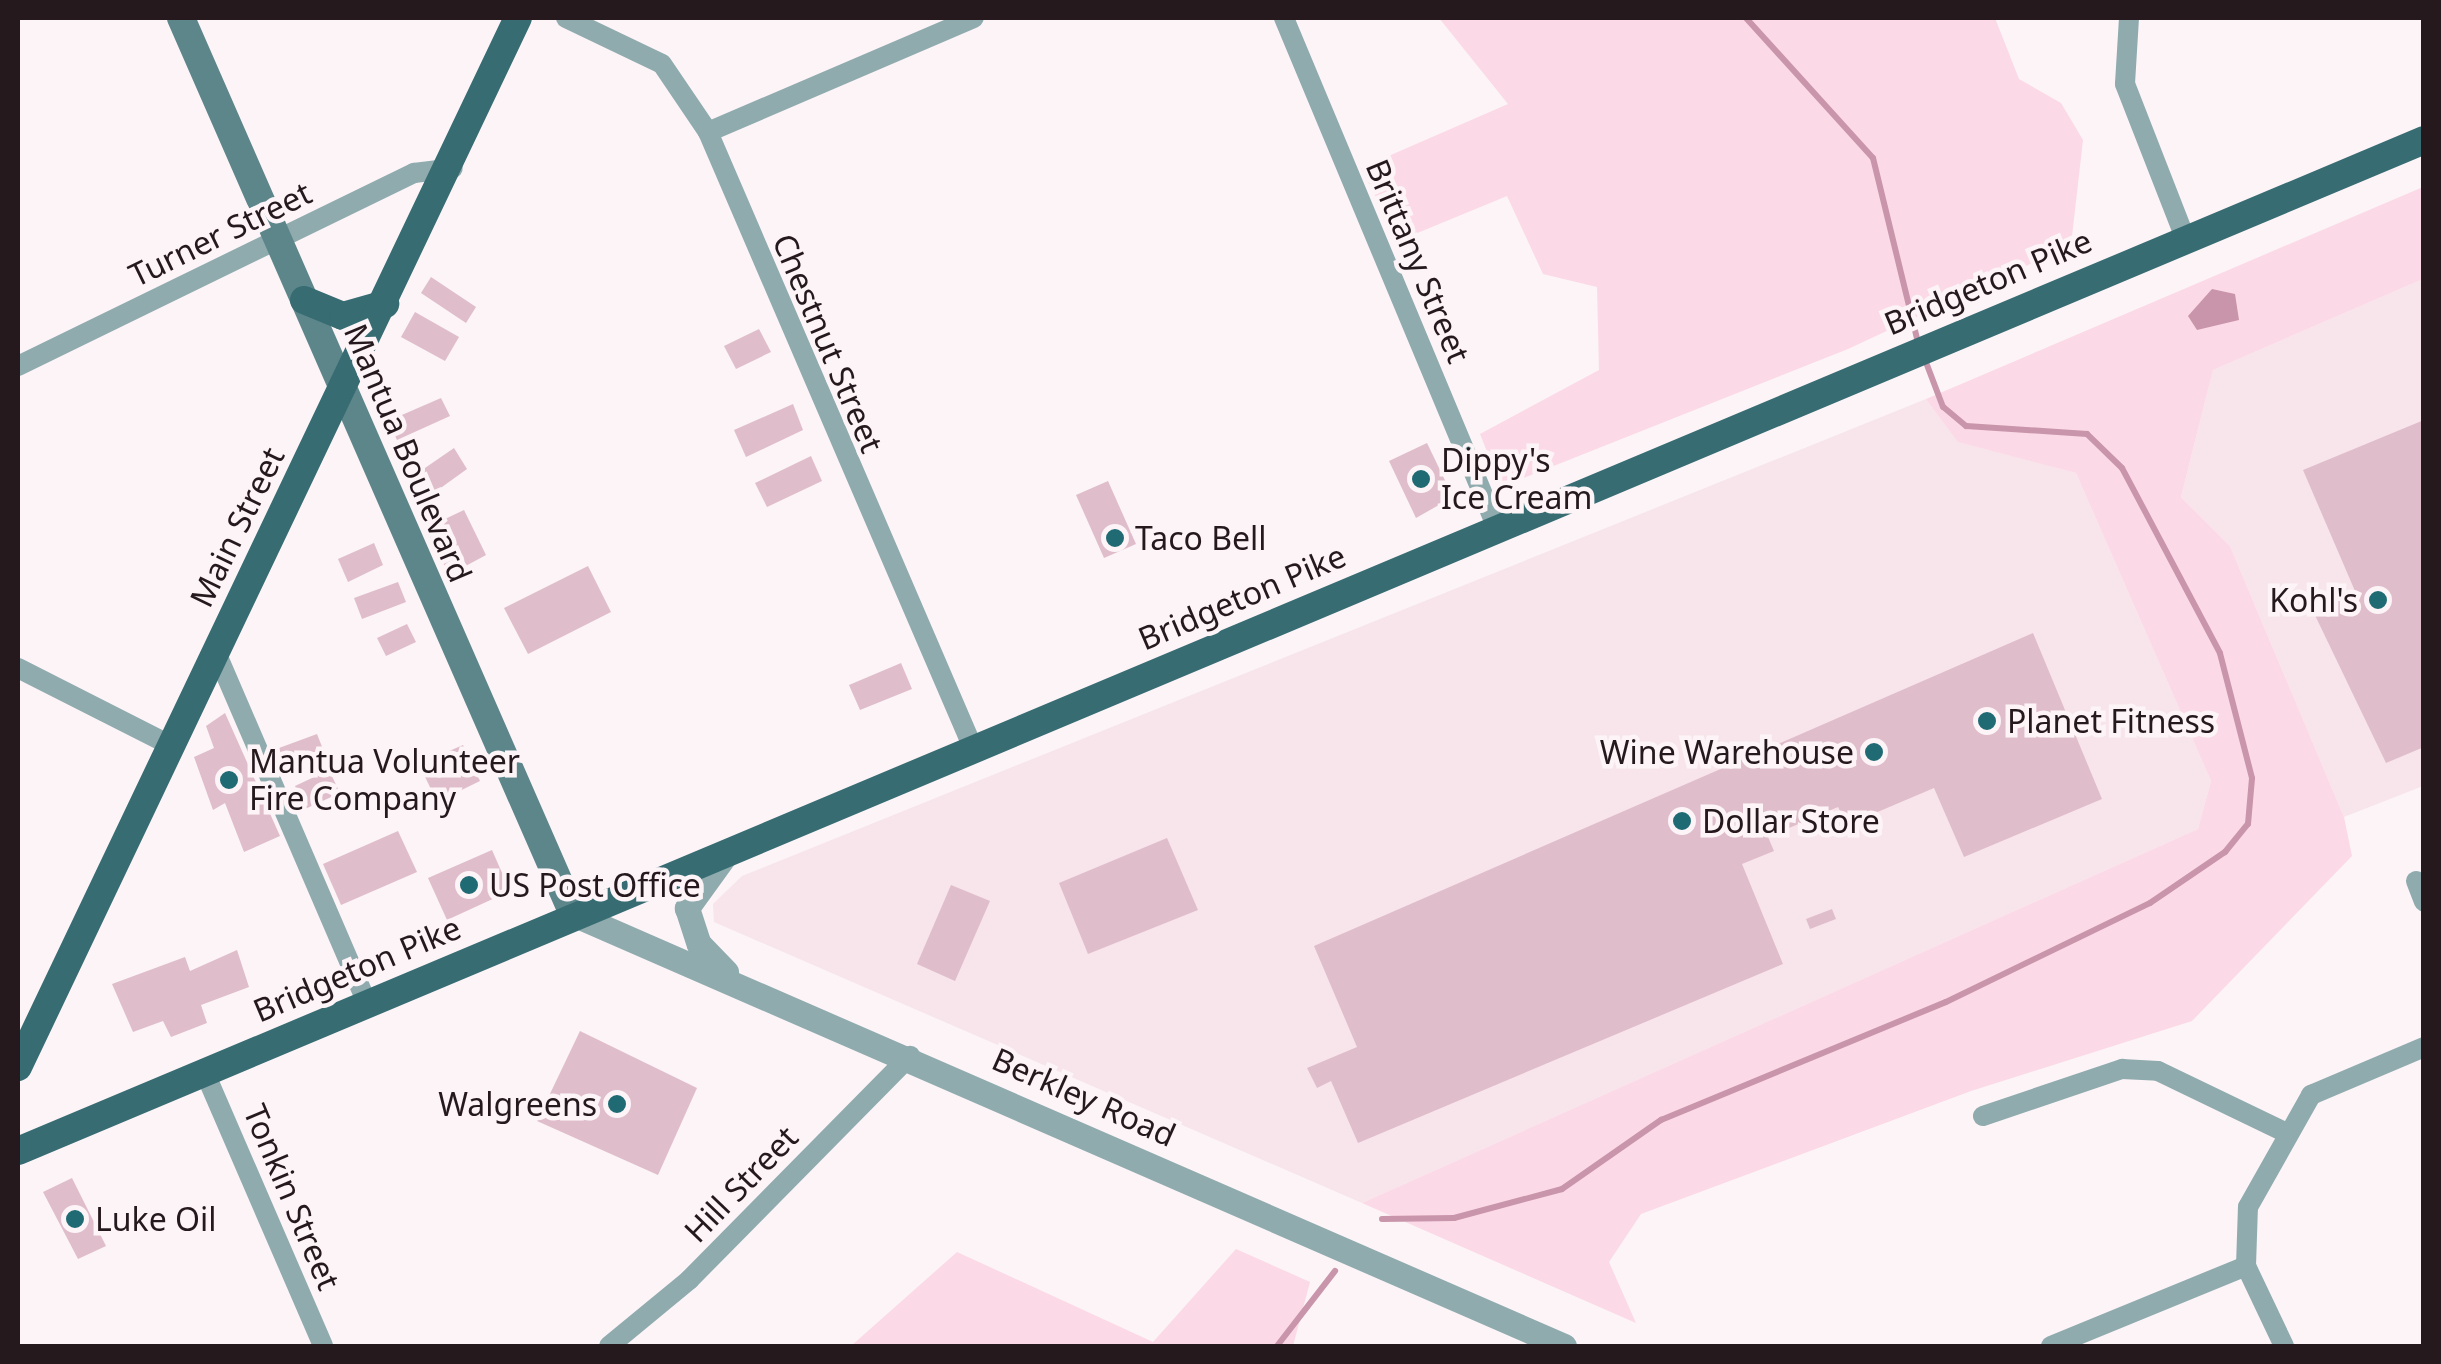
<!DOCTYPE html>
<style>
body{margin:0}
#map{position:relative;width:2441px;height:1364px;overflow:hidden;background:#fcf4f7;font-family:"Noto Sans",sans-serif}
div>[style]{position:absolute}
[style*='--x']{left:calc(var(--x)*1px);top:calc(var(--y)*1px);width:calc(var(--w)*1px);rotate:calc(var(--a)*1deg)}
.built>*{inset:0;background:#f7e5eb}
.green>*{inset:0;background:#fcd9e6}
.water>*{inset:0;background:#c895aa}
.stream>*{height:6px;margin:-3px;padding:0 3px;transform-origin:3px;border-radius:3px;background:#c895aa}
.building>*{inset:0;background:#e0bdcb}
.minor>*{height:20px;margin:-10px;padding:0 10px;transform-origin:10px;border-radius:10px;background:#8fabae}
.tertiary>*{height:25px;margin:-12.5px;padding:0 12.5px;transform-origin:12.5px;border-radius:12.5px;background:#8fabae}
.secondary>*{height:28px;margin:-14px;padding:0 14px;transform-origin:14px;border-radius:14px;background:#5d868b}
.primary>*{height:28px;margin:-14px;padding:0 14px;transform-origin:14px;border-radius:14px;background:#366c72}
.dots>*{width:28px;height:28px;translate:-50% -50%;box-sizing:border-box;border:5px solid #fcf4f7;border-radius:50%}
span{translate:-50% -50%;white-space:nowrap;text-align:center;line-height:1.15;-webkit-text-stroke:9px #fcf4f7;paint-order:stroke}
.street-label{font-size:32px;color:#25191e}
.poi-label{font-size:32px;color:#25191e}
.left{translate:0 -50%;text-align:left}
.right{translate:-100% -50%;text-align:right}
.frame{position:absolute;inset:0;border:20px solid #25191e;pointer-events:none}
</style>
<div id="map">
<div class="built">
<i style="clip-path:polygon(2423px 279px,2423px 786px,2344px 817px,2230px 546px,2181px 497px,2213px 370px)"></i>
<i style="clip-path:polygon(1926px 399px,1959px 442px,2076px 473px,2211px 781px,2198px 829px,1362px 1203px,714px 922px,713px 904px,742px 876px)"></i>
</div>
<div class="green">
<i style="clip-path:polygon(1439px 18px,1995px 18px,2019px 79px,2061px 103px,2083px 140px,2071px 245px,1848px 349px,1501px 487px,1480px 434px,1599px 370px,1597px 287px,1543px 274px,1507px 196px,1398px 241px,1361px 168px,1508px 104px)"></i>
<i style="clip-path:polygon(2423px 187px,2423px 279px,2213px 370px,2181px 497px,2230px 546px,2344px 817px,2352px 856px,2192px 1021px,1971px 1091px,1641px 1214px,1609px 1262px,1636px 1323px,1362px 1203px,2198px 829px,2211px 781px,2076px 473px,1958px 442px,1926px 399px)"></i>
<i style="clip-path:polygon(1236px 1249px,1310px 1282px,1293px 1346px,851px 1346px,957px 1252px,1153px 1342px)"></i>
</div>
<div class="water">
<i style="clip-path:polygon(2212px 289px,2235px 294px,2239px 320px,2197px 330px,2188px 316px)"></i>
</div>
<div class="stream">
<i style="--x:1746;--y:18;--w:189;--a:47.8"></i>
<i style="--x:1873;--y:158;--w:194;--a:76.3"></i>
<i style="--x:1382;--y:1219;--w:72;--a:-0.8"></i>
<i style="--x:1454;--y:1218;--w:112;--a:-15"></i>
<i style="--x:1562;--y:1189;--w:121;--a:-34.9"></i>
<i style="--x:1661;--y:1120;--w:308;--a:-22.5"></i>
<i style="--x:1946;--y:1002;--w:227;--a:-25.9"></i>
<i style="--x:2150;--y:903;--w:91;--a:-34.2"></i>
<i style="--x:2225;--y:852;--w:36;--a:-51"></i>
<i style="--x:2248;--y:824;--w:46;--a:-85"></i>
<i style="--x:2252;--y:778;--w:129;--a:-104.4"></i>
<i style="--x:2220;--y:653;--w:209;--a:-117.9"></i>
<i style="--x:2122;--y:468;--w:49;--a:-135.8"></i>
<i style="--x:2087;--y:434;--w:121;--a:-176.2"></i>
<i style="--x:1966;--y:426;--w:30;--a:-140"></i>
<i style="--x:1943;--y:407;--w:53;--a:-110.8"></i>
<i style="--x:1277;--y:1346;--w:95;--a:-52.3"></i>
</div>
<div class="building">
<i style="clip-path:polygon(431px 277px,476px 307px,466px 323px,421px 293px)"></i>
<i style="clip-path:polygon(415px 312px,459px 337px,445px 361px,401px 337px)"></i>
<i style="clip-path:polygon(759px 329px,771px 352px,736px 369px,724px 346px)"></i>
<i style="clip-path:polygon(441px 398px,450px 416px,397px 440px,388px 421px)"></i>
<i style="clip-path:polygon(793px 404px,803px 430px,746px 457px,734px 430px)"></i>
<i style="clip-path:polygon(2424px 420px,2424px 747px,2386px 763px,2312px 609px,2355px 591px,2303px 470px)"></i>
<i style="clip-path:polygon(1427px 443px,1453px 497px,1416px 518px,1389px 461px)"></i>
<i style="clip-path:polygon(454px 448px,467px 469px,424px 500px,409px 479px)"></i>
<i style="clip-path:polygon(811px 456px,822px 481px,767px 507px,755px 483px)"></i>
<i style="clip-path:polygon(1108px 481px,1136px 544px,1104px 558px,1076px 495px)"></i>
<i style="clip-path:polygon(464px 510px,486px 555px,449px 575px,426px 528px)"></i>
<i style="clip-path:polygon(374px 543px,383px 565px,348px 582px,338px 559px)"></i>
<i style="clip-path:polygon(588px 566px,611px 612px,528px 654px,504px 608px)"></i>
<i style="clip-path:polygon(398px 582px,406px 602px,362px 619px,354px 598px)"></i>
<i style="clip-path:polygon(407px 624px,416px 642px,386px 656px,377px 638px)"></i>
<i style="clip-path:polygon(2033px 633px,2102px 799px,1964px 857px,1934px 788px,1847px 825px,1838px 807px,1768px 837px,1774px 851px,1742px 864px,1783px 964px,1358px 1143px,1331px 1081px,1317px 1088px,1307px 1068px,1357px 1047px,1314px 946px)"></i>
<i style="clip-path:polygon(901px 663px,912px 689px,860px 710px,849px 685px)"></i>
<i style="clip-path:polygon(225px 713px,280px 836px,244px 852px,225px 803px,213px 810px,194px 757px,214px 748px,206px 726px)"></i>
<i style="clip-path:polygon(317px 734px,326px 757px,287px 772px,279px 748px)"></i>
<i style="clip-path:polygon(463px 745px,480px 781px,437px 802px,419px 764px)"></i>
<i style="clip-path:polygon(329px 770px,340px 793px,305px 809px,295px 786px)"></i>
<i style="clip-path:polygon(398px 831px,417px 872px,341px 905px,323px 864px)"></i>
<i style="clip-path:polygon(1167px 838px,1198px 910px,1088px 954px,1059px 883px)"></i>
<i style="clip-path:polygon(492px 850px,510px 891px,447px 920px,428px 878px)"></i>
<i style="clip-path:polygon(951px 885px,990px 901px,955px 981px,917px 964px)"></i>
<i style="clip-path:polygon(1832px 909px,1836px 919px,1810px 929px,1806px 919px)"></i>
<i style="clip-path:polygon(237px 950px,249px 987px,201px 1005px,207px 1023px,171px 1037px,163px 1021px,133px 1032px,112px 984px,185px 957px,190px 971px)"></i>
<i style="clip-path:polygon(580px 1031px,697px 1088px,658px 1175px,537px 1121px)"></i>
<i style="clip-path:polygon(72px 1178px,106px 1246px,78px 1259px,43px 1192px)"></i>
</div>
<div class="minor">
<i style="--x:566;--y:18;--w:106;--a:25.6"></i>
<i style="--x:662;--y:64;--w:82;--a:55.9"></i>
<i style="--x:708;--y:132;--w:671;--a:66.72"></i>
<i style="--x:1284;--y:18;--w:553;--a:67.33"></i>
<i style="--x:2129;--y:18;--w:66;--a:93.5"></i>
<i style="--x:2125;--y:84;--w:165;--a:68.7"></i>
<i style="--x:708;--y:132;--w:289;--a:-23.2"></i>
<i style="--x:18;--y:366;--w:441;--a:-26"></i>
<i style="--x:414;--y:173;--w:39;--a:-7"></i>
<i style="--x:215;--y:650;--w:384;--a:66.7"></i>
<i style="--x:18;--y:668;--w:170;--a:26.9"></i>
<i style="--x:2416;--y:881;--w:22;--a:69"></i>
<i style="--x:205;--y:1073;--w:297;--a:66.6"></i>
<i style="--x:1983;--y:1116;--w:147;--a:-18.7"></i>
<i style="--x:2122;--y:1069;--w:36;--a:3"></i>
<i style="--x:2158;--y:1071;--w:141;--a:25.7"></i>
<i style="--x:609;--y:1346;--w:104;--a:-39.5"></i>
<i style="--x:689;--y:1280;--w:315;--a:-45.4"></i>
<i style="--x:2051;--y:1346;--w:211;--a:-22.3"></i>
<i style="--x:2284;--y:1346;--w:89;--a:-115.4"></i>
<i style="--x:2246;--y:1266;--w:59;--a:-88.1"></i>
<i style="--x:2248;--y:1207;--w:129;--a:-60.6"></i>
<i style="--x:2311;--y:1095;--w:123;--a:-23"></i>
</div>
<div class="tertiary">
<i style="--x:723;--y:858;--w:62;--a:125.8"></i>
<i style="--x:687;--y:908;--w:38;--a:72"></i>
<i style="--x:699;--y:944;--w:39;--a:46"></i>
<i style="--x:573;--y:914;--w:1081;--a:23.55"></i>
</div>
<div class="secondary">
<i style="--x:181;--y:18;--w:978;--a:66.37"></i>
</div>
<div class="primary">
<i style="--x:304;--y:300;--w:42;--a:22.3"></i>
<i style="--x:343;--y:316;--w:44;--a:-15.9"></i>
<i style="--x:18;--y:1067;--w:1162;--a:-64.52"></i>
<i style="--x:18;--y:1151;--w:2610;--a:-22.79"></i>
</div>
<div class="dots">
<i style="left:1421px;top:479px;background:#206b73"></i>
<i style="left:1115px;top:538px;background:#206b73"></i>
<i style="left:2378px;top:600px;background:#206b73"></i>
<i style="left:1987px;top:721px;background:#206b73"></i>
<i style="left:1874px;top:752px;background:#206b73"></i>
<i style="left:229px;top:780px;background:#206b73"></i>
<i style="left:1682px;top:821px;background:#206b73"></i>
<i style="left:469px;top:885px;background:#206b73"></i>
<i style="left:617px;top:1104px;background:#206b73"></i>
<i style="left:75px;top:1219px;background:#206b73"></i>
</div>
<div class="street-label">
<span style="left:220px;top:234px;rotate:-26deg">Turner Street</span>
<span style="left:1418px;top:261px;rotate:67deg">Brittany Street</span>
<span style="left:1988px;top:282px;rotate:-23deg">Bridgeton Pike</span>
<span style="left:828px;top:343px;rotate:67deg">Chestnut Street</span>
<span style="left:408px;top:453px;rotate:67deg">Mantua Boulevard</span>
<span style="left:237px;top:527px;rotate:-64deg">Main Street</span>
<span style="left:1242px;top:597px;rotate:-23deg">Bridgeton Pike</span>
<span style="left:357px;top:969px;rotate:-23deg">Bridgeton Pike</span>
<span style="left:1084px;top:1097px;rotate:24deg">Berkley Road</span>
<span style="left:741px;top:1184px;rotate:-46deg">Hill Street</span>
<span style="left:292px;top:1197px;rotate:67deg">Tonkin Street</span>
</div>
<div class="poi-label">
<span class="left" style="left:1441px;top:479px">Dippy's<br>Ice Cream</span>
<span class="left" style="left:1135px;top:538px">Taco Bell</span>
<span class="right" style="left:2358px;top:600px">Kohl's</span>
<span class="left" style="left:2007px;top:721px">Planet Fitness</span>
<span class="right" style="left:1854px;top:752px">Wine Warehouse</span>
<span class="left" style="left:249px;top:780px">Mantua Volunteer<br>Fire Company</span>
<span class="left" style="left:1702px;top:821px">Dollar Store</span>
<span class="left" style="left:489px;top:885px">US Post Office</span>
<span class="right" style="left:597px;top:1104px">Walgreens</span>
<span class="left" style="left:95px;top:1219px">Luke Oil</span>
</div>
<div class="frame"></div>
</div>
